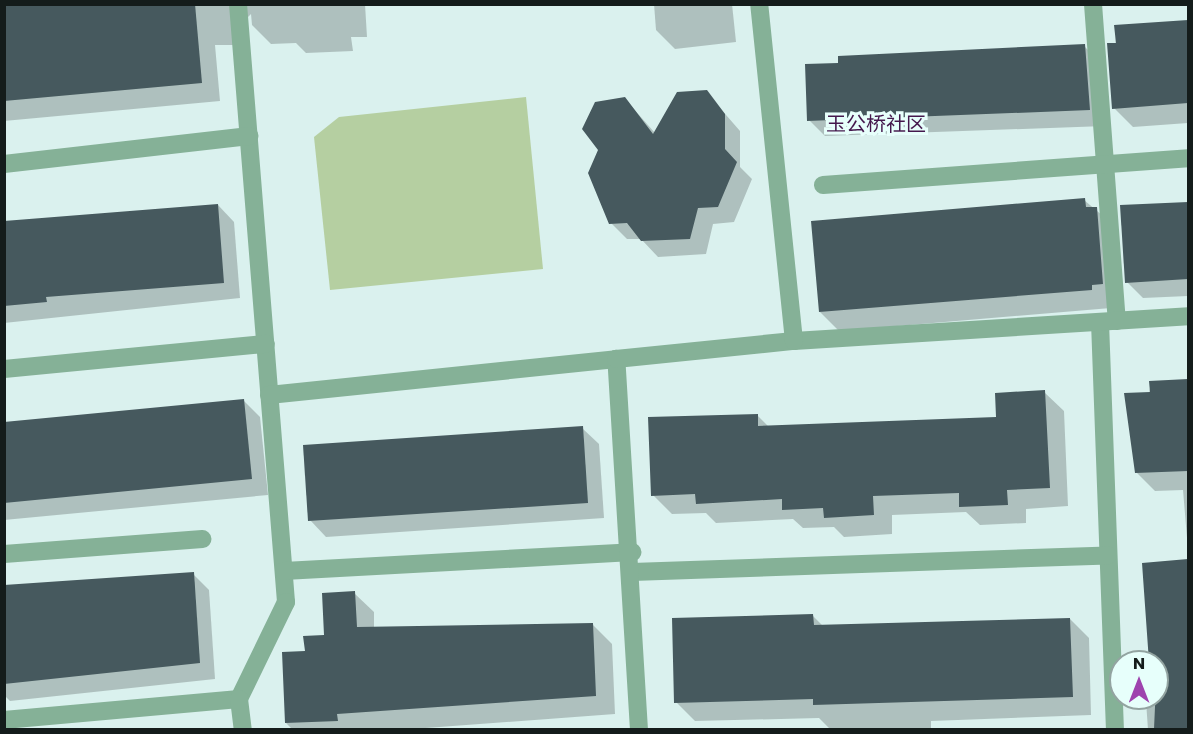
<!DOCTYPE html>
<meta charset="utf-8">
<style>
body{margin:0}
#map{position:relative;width:1193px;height:734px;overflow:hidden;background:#daf1ee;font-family:Poppins,"Noto Sans SC",sans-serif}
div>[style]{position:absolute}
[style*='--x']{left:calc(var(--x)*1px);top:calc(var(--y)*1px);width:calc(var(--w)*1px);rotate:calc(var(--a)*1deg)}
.green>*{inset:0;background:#b5cfa1}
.shadow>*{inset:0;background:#0003}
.building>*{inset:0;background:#46595e}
.lane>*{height:18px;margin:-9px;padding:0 9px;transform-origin:9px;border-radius:9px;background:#85b197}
.street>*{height:18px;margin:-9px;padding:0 9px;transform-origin:9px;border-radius:9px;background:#85b197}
span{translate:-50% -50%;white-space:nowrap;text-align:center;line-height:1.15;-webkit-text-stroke:6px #e7fffb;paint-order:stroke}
.quarter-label{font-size:20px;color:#44184c}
.frame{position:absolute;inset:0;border:6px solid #141c1b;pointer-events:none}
.north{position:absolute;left:1109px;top:650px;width:60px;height:60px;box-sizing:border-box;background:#e7fffb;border:2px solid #93a4a1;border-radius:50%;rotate:0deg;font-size:16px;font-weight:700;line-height:24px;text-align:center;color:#141c1b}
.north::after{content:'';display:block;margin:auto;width:21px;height:27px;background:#9e43ae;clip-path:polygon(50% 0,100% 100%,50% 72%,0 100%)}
</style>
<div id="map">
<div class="green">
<i style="clip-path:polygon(526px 97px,543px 269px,330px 290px,314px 137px,339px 117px)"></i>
</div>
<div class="shadow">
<i style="clip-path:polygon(4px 4px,365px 4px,367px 37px,351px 37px,353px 51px,306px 53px,296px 43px,271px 44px,252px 25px,251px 14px,246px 19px,246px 45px,215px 45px,220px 101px,4px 121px)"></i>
<i style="clip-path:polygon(654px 4px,732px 4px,736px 42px,675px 49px,656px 30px)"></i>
<i style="clip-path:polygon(1188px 21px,1188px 123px,1133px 127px,1114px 108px,1116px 26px)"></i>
<i style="clip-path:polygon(1084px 46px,1100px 62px,1105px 126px,825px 136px,809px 120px)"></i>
<i style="clip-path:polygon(706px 92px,740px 131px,740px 167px,752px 179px,734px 222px,713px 224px,706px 254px,658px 257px,641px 239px,627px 239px,611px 223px,624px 98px,655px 133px)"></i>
<i style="clip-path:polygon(1084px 200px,1116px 227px,1111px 308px,839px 331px,820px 312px)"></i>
<i style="clip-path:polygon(1188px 203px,1188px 296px,1143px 298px,1127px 282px,1121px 207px)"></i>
<i style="clip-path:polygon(218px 205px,234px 222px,240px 298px,4px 323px,4px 222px)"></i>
<i style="clip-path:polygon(1188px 380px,1188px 550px,1183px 490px,1155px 491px,1136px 472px,1151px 382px)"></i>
<i style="clip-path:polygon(1044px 392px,1064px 411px,1068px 506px,1026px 509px,1026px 523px,980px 525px,966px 512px,892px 515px,892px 534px,844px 537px,834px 527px,803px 528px,793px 519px,716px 523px,706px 513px,672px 514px,653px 495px,757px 415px,769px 427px,998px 419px)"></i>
<i style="clip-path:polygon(244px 401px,260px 417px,268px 495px,4px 520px,4px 424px)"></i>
<i style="clip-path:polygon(582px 428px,599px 444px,604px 518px,326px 537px,310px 520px)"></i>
<i style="clip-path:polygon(1188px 561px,1188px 730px,1148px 730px,1146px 701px,1157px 698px,1157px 662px,1151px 662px,1143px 564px)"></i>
<i style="clip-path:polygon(193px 574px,209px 590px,215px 679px,10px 701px,4px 695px,4px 587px)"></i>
<i style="clip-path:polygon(354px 593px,374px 612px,374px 628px,593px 625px,612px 644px,615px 714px,399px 730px,293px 730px,286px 723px,306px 652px,325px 636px)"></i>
<i style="clip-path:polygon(813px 616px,823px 626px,1070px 619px,1089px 638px,1091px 715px,931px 721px,931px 730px,831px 730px,819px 718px,695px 721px,676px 702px)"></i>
</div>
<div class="building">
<i style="clip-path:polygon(4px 4px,195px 4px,202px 83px,4px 101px)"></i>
<i style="clip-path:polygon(1188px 20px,1188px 103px,1112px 109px,1107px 43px,1116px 43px,1114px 25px)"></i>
<i style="clip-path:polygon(1085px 44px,1090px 110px,807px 121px,805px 64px,838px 63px,838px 56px)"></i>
<i style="clip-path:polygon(707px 90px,725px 114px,725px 149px,737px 162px,718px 207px,698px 208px,690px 239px,641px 241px,627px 223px,609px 224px,588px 173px,598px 150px,582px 129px,595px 102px,625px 97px,653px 134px,677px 92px)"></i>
<i style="clip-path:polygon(1085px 198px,1086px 207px,1097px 207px,1103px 284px,1092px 285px,1092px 290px,819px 312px,811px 221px)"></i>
<i style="clip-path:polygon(1188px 202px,1188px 279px,1125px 283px,1120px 205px)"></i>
<i style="clip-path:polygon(218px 204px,224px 283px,46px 297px,47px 302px,4px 306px,4px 221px)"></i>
<i style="clip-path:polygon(1188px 379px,1188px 471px,1135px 473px,1124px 393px,1150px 392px,1149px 381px)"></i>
<i style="clip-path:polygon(1045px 390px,1050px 488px,1007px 490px,1008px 505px,959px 507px,959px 493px,873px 496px,874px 515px,824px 518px,823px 508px,782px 510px,782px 499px,696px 504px,695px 494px,651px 496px,648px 417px,758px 414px,758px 426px,996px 417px,995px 393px)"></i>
<i style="clip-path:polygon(244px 399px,252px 479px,4px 503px,4px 422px)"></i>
<i style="clip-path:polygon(583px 426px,588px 503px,308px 521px,303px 445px)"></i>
<i style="clip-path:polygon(1188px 559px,1188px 729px,1154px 729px,1157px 662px,1149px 662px,1142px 563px)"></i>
<i style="clip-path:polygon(194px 572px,200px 663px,4px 684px,4px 585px)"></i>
<i style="clip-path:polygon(355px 591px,357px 627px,593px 623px,596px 696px,337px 714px,338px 721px,285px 723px,282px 652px,305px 651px,303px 636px,324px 635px,322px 593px)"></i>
<i style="clip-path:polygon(813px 614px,814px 625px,1070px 618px,1073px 697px,813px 705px,813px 699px,674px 703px,672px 618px)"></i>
</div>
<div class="lane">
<i style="--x:238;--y:4;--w:600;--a:85.41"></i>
<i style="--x:286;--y:602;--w:108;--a:115.9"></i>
<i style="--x:1093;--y:4;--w:318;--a:85.7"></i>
<i style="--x:4;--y:164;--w:247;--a:-6.5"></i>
<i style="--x:823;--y:185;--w:366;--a:-4.2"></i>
<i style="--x:1100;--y:322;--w:408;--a:87.9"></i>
<i style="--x:794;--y:341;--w:395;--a:-3.6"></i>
<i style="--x:4;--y:369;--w:263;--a:-5.5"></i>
<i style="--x:269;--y:395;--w:349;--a:-5.9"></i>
<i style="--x:4;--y:554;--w:199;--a:-4.3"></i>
<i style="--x:284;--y:571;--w:349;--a:-3.1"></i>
<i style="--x:632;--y:572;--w:476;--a:-2"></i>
<i style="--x:4;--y:720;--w:236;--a:-5.1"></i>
<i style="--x:239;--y:699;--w:31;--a:83"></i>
</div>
<div class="street">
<i style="--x:639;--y:730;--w:372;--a:-93.5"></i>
<i style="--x:616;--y:359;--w:179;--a:-5.8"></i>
<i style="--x:794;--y:341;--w:339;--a:-95.9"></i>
</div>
<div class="quarter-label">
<span style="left:876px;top:124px">玉公桥社区</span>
</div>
<div class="frame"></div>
<div class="north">N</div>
</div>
